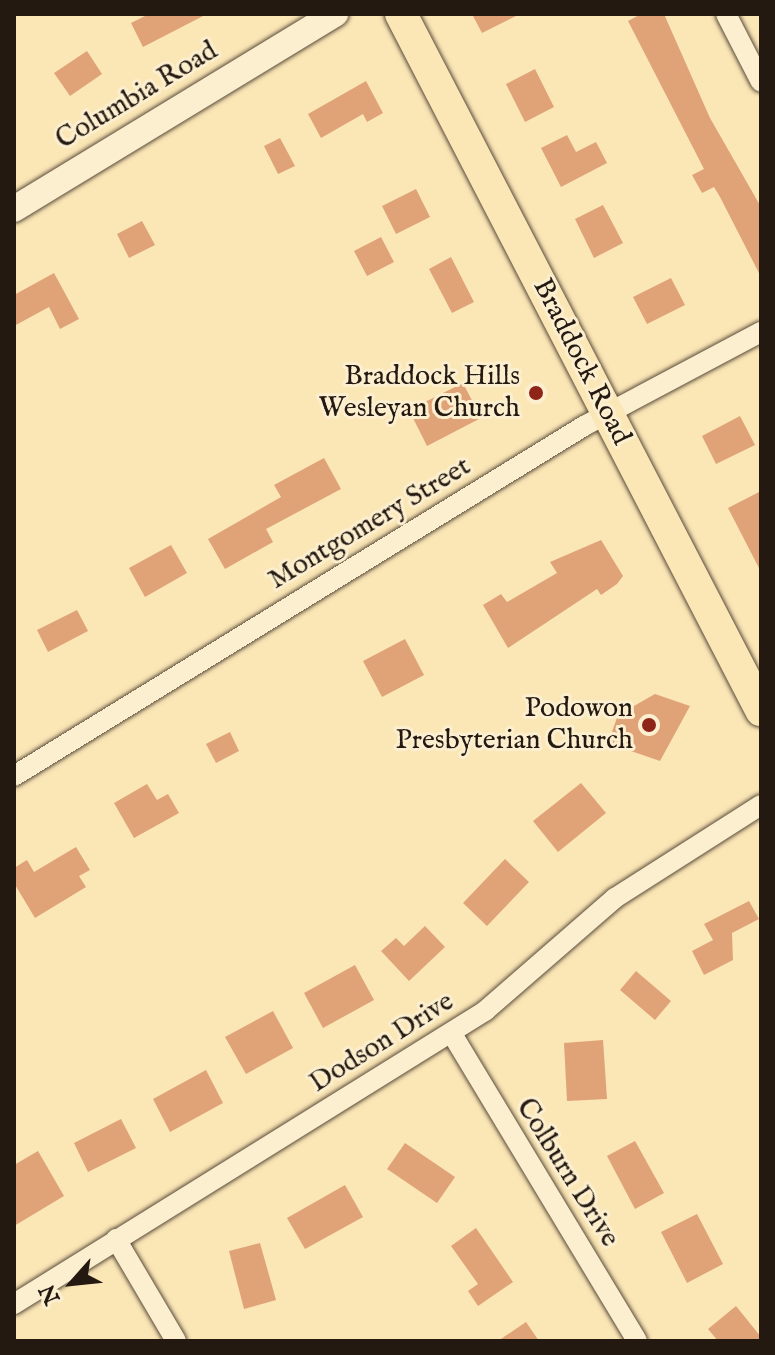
<!DOCTYPE html>
<style>
body{margin:0}
#map{position:relative;width:775px;height:1355px;overflow:hidden;background:#fbe6b6;font-family:"IM FELL English",serif}
div>[style]{position:absolute}
[style*='--x']{left:calc(var(--x)*1px);top:calc(var(--y)*1px);width:calc(var(--w)*1px);rotate:calc(var(--a)*1deg)}
.building>*{inset:0;background:#e0a378}
.roads{filter:drop-shadow(0 0 2px #5a4c3a) drop-shadow(0 0 2px #5a4c3a)}
.minor>*{height:20px;margin:-10px;padding:0 10px;transform-origin:10px;border-radius:10px;background:#fcefd0}
.tertiary>*{height:26px;margin:-13px;padding:0 13px;transform-origin:13px;border-radius:13px;background:#fcefd0}
.primary>*{height:32px;margin:-16px;padding:0 16px;transform-origin:16px;border-radius:16px;background:#fbe6b6}
.dots>*{width:22px;height:22px;translate:-50% -50%;box-sizing:border-box;border:4px solid #fcefd0;border-radius:50%}
span{translate:-50% -50%;white-space:nowrap;text-align:center;line-height:1.15;-webkit-text-stroke:6px #fcefd0;paint-order:stroke}
.street-label{font-size:28px;color:#241911}
.poi-label{font-size:28px;color:#241911}
.right{translate:-100% -50%;text-align:right}
.frame{position:absolute;inset:0;border:16px solid #241911;pointer-events:none}
.north{position:absolute;left:32px;top:1243px;width:80px;height:80px;-webkit-text-stroke:6px #fcefd0;paint-order:stroke;rotate:243deg;font-size:22px;font-weight:700;line-height:32px;text-align:center;color:#241911}
.north::after{content:'';display:block;margin:auto;width:28px;height:36px;background:#241911;clip-path:polygon(50% 0,100% 100%,50% 72%,0 100%)}
</style>
<div id="map">
<div class="building">
<i style="clip-path:polygon(149px 14px,207px 14px,143px 47px,131px 23px)"></i>
<i style="clip-path:polygon(472px 14px,520px 14px,482px 33px)"></i>
<i style="clip-path:polygon(641px 14px,664px 14px,710px 118px,761px 207px,761px 277px,720px 197px,714px 187px,702px 193px,692px 175px,704px 169px,628px 21px)"></i>
<i style="clip-path:polygon(87px 51px,102px 74px,70px 96px,54px 73px)"></i>
<i style="clip-path:polygon(535px 69px,554px 107px,525px 122px,506px 84px)"></i>
<i style="clip-path:polygon(366px 81px,383px 113px,367px 122px,363px 114px,321px 138px,308px 114px)"></i>
<i style="clip-path:polygon(567px 135px,576px 152px,596px 142px,607px 163px,561px 187px,541px 148px)"></i>
<i style="clip-path:polygon(280px 138px,295px 166px,278px 174px,264px 146px)"></i>
<i style="clip-path:polygon(416px 189px,430px 217px,396px 234px,382px 206px)"></i>
<i style="clip-path:polygon(603px 205px,623px 243px,594px 258px,575px 219px)"></i>
<i style="clip-path:polygon(142px 221px,155px 245px,129px 258px,117px 234px)"></i>
<i style="clip-path:polygon(381px 237px,394px 262px,367px 276px,354px 251px)"></i>
<i style="clip-path:polygon(451px 257px,474px 302px,452px 313px,429px 269px)"></i>
<i style="clip-path:polygon(54px 273px,79px 319px,60px 329px,49px 307px,14px 326px,14px 295px)"></i>
<i style="clip-path:polygon(671px 278px,685px 305px,647px 324px,633px 297px)"></i>
<i style="clip-path:polygon(463px 383px,481px 418px,427px 446px,409px 410px)"></i>
<i style="clip-path:polygon(740px 416px,755px 445px,716px 464px,702px 436px)"></i>
<i style="clip-path:polygon(324px 458px,341px 489px,266px 529px,273px 542px,225px 569px,208px 539px,281px 497px,274px 485px)"></i>
<i style="clip-path:polygon(761px 491px,761px 572px,728px 508px)"></i>
<i style="clip-path:polygon(601px 540px,623px 576px,617px 584px,601px 595px,597px 589px,508px 648px,483px 605px,501px 594px,507px 602px,557px 573px,550px 562px)"></i>
<i style="clip-path:polygon(171px 545px,187px 573px,145px 597px,129px 568px)"></i>
<i style="clip-path:polygon(77px 610px,88px 631px,48px 652px,37px 630px)"></i>
<i style="clip-path:polygon(405px 639px,424px 675px,382px 697px,363px 661px)"></i>
<i style="clip-path:polygon(655px 694px,690px 706px,660px 761px,608px 743px,618px 715px)"></i>
<i style="clip-path:polygon(230px 732px,239px 751px,216px 763px,206px 744px)"></i>
<i style="clip-path:polygon(581px 783px,606px 813px,558px 852px,533px 821px)"></i>
<i style="clip-path:polygon(147px 784px,157px 800px,168px 794px,179px 813px,134px 838px,114px 803px)"></i>
<i style="clip-path:polygon(76px 847px,90px 870px,79px 876px,86px 887px,35px 918px,14px 883px,14px 868px,27px 860px,34px 872px)"></i>
<i style="clip-path:polygon(505px 859px,529px 882px,487px 926px,463px 903px)"></i>
<i style="clip-path:polygon(749px 901px,759px 919px,732px 933px,733px 960px,704px 975px,692px 951px,713px 940px,704px 924px)"></i>
<i style="clip-path:polygon(425px 926px,445px 947px,409px 981px,381px 951px,396px 938px,404px 946px)"></i>
<i style="clip-path:polygon(355px 965px,374px 1000px,323px 1028px,304px 993px)"></i>
<i style="clip-path:polygon(636px 971px,671px 1001px,655px 1020px,620px 990px)"></i>
<i style="clip-path:polygon(273px 1011px,293px 1048px,246px 1074px,225px 1037px)"></i>
<i style="clip-path:polygon(603px 1040px,607px 1099px,567px 1101px,564px 1043px)"></i>
<i style="clip-path:polygon(206px 1070px,223px 1103px,170px 1132px,153px 1099px)"></i>
<i style="clip-path:polygon(121px 1119px,136px 1148px,88px 1172px,74px 1143px)"></i>
<i style="clip-path:polygon(635px 1141px,664px 1193px,635px 1209px,607px 1156px)"></i>
<i style="clip-path:polygon(405px 1143px,455px 1177px,437px 1203px,387px 1169px)"></i>
<i style="clip-path:polygon(38px 1151px,64px 1196px,14px 1226px,14px 1165px)"></i>
<i style="clip-path:polygon(345px 1185px,363px 1217px,305px 1249px,287px 1218px)"></i>
<i style="clip-path:polygon(697px 1214px,723px 1264px,687px 1283px,661px 1232px)"></i>
<i style="clip-path:polygon(476px 1228px,513px 1282px,478px 1306px,468px 1291px,478px 1284px,451px 1246px)"></i>
<i style="clip-path:polygon(260px 1243px,276px 1300px,244px 1309px,229px 1251px)"></i>
<i style="clip-path:polygon(736px 1306px,761px 1337px,761px 1341px,718px 1341px,708px 1329px)"></i>
<i style="clip-path:polygon(526px 1322px,539px 1341px,498px 1341px)"></i>
</div>
<div class="roads">
<div class="minor">
<i style="--x:726;--y:14;--w:76;--a:62.8"></i>
<i style="--x:14;--y:776;--w:669;--a:-31.55"></i>
<i style="--x:584;--y:426;--w:200;--a:-28"></i>
<i style="--x:452;--y:1034;--w:358;--a:58.9"></i>
<i style="--x:116;--y:1239;--w:118;--a:59.5"></i>
<i style="--x:14;--y:1304;--w:555;--a:-31.88"></i>
<i style="--x:485;--y:1011;--w:172;--a:-41"></i>
<i style="--x:615;--y:898;--w:173;--a:-32.5"></i>
</div>
<div class="tertiary">
<i style="--x:14;--y:209;--w:376;--a:-31.3"></i>
</div>
<div class="primary">
<i style="--x:401;--y:14;--w:784;--a:62.65"></i>
</div>
</div>
<div class="dots">
<i style="left:536px;top:393px;background:#8f2418"></i>
<i style="left:649px;top:725px;background:#8f2418"></i>
</div>
<div class="street-label">
<span style="left:137px;top:96px;rotate:-31deg">Columbia Road</span>
<span style="left:581px;top:362px;rotate:63deg">Braddock Road</span>
<span style="left:370px;top:524px;rotate:-31deg">Montgomery Street</span>
<span style="left:382px;top:1043px;rotate:-32deg">Dodson Drive</span>
<span style="left:567px;top:1173px;rotate:58deg">Colburn Drive</span>
</div>
<div class="poi-label">
<span class="right" style="left:520px;top:393px">Braddock Hills<br>Wesleyan Church</span>
<span class="right" style="left:633px;top:725px">Podowon<br>Presbyterian Church</span>
</div>
<div class="frame"></div>
<div class="north">N</div>
</div>
